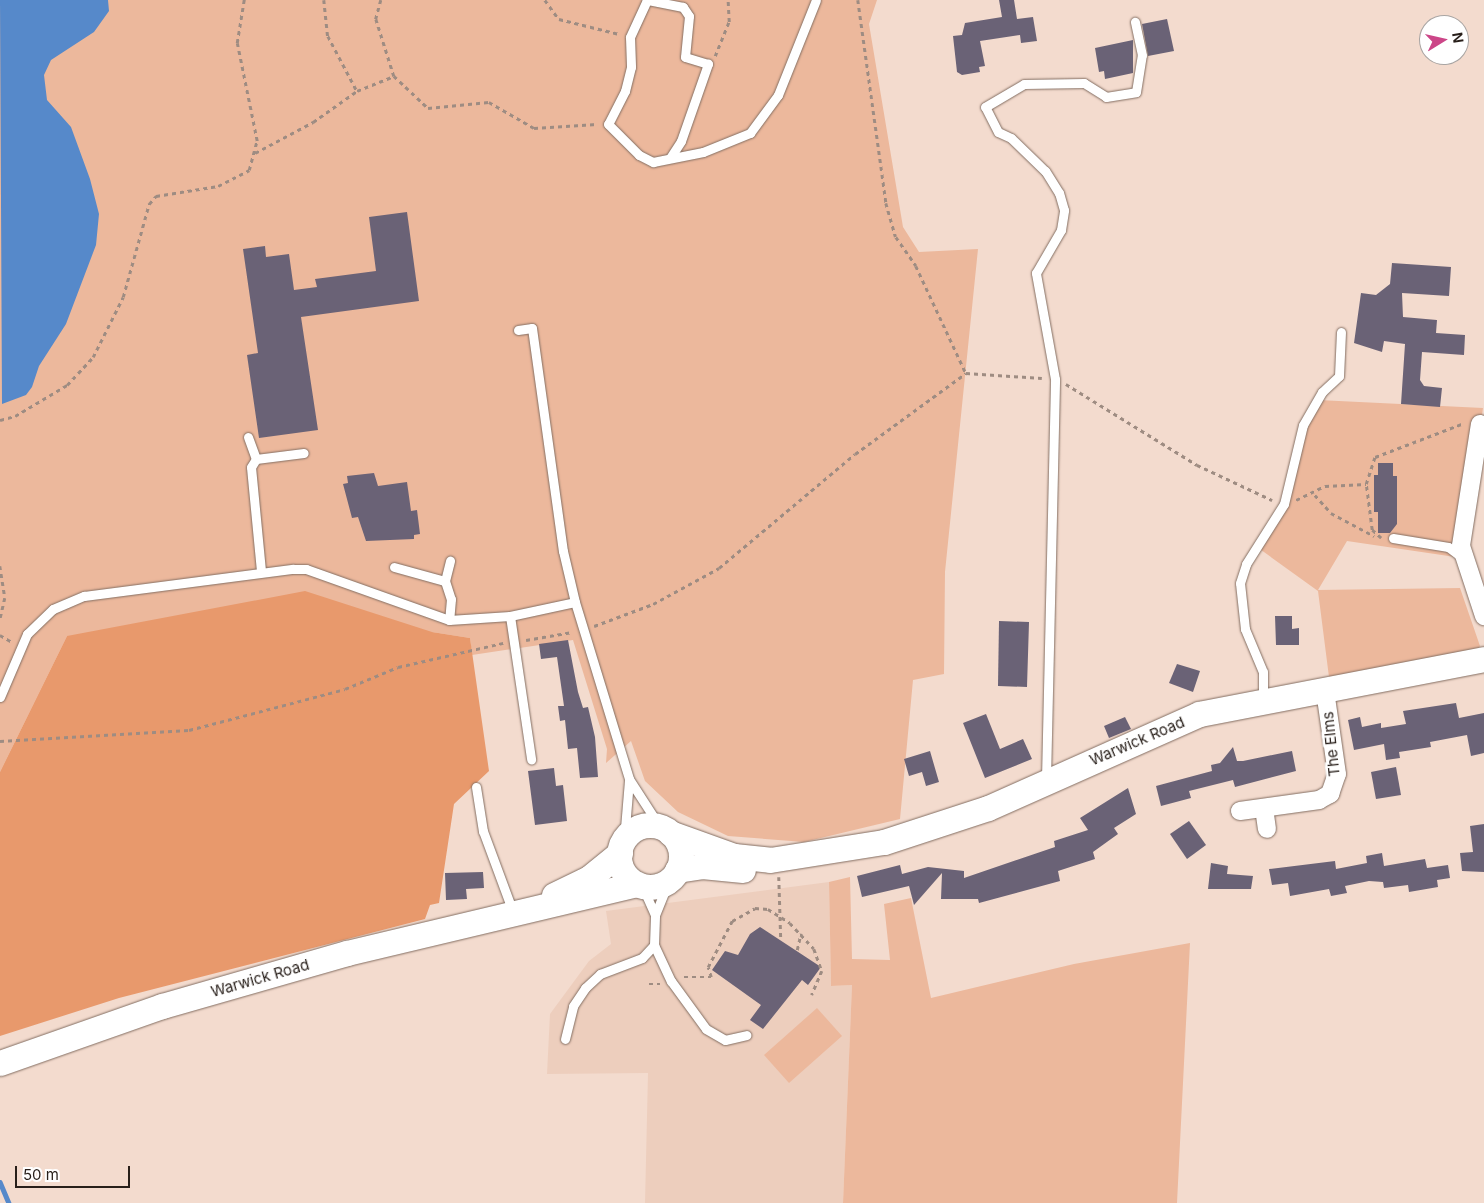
<!DOCTYPE html>
<style>
body{margin:0}
#map{position:relative;width:1484px;height:1203px;overflow:hidden;background:#f3dbce;font-family:Inter,sans-serif}
div>[style]{position:absolute}
[style*='--x']{left:calc(var(--x)*1px);top:calc(var(--y)*1px);width:calc(var(--w)*1px);rotate:calc(var(--a)*1deg)}
.built>*{inset:0;background:#edcebd}
.green>*{inset:0;background:#ecb89c}
.forest>*{inset:0;background:#e8996c}
.water>*{inset:0;background:#5689ca}
.stream>*{height:4.5px;margin:-2.25px;padding:0 2.25px;transform-origin:2.25px;border-radius:2.25px;background:#5689ca}
.building>*{inset:0;background:#6a6276}
.path>*{height:2.5px;margin-top:-1.25px;transform-origin:0;background:repeating-linear-gradient(90deg,#9e8c82 0 4px,transparent 0 8px)}
.roads{filter:drop-shadow(0 0 1px #836e62) drop-shadow(0 0 1px #836e62)}
.lane>*{height:9px;margin:-4.5px;padding:0 4.5px;transform-origin:4.5px;border-radius:4.5px;background:#fff}
.street>*{height:18px;margin:-9px;padding:0 9px;transform-origin:9px;border-radius:9px;background:#fff}
.secondary>*{height:25px;margin:-12.5px;padding:0 12.5px;transform-origin:12.5px;border-radius:12.5px;background:#fff}
.secondary>.ring{margin:-12.5px;padding:0;box-sizing:content-box;background:none;border:25px solid #fff;border-radius:50%}
span{translate:-50% -50%;white-space:nowrap;text-align:center;line-height:1.15;-webkit-text-stroke:5px #fff;paint-order:stroke}
.street-label{font-size:15px;color:#281f1a}
.north{position:absolute;left:1419px;top:15px;width:50px;height:50px;box-sizing:border-box;background:#fff;border:1px solid #a9a5a3;border-radius:50%;rotate:81deg;font-size:14px;font-weight:700;line-height:20px;text-align:center;color:#281f1a}
.north::after{content:'';display:block;margin:auto;width:18px;height:22px;background:#cc4688;clip-path:polygon(50% 0,100% 100%,50% 72%,0 100%)}
.scale{position:absolute;left:15px;top:1166px;width:115px;height:22px;box-sizing:border-box;border:2px solid #281f1a;border-top:0;padding-left:6px;font-size:15px;line-height:18px;white-space:nowrap;color:#281f1a;-webkit-text-stroke:4px #fff;paint-order:stroke}
</style>
<div id="map">
<div class="built">
<i style="clip-path:polygon(829px 882px,831px 986px,852px 985px,843px 1203px,645px 1203px,648px 1073px,547px 1074px,550px 1014px,589px 961px,611px 944px,606px 911px)"></i>
</div>
<div class="green">
<i style="clip-path:polygon(0 0,877px 0,869px 24px,903px 227px,919px 252px,978px 249px,945px 572px,944px 674px,913px 680px,900px 819px,804px 842px,728px 836px,678px 812px,645px 781px,631px 741px,606px 763px,607px 749px,573px 640px,472px 655px,470px 638px,432px 632px,67px 636px,0 772px)"></i>
<i style="clip-path:polygon(1318px 400px,1483px 408px,1462px 558px,1347px 541px,1318px 590px,1460px 588px,1480px 646px,1473px 657px,1330px 685px,1318px 591px,1257px 547px,1287px 494px,1303px 425px)"></i>
<i style="clip-path:polygon(850px 877px,852px 959px,890px 960px,884px 904px,911px 898px,931px 998px,1074px 964px,1190px 943px,1177px 1203px,843px 1203px,852px 985px,831px 986px,829px 882px)"></i>
<i style="clip-path:polygon(817px 1008px,842px 1036px,789px 1083px,764px 1055px)"></i>
</div>
<div class="forest">
<i style="clip-path:polygon(305px 591px,432px 632px,470px 638px,489px 771px,454px 804px,439px 903px,430px 905px,425px 919px,119px 998px,0 1036px,0 772px,67px 636px)"></i>
</div>
<div class="water">
<i style="clip-path:polygon(0 0,108px 0,109px 11px,94px 32px,51px 60px,44px 75px,47px 100px,71px 127px,90px 179px,99px 214px,96px 245px,66px 324px,39px 366px,32px 387px,26px 395px,2px 404px)"></i>
</div>
<div class="stream">
<i style="--x:0;--y:1182;--w:23;--a:67"></i>
</div>
<div class="building">
<i style="clip-path:polygon(999px 0,1014px 0,1017px 19px,1033px 17px,1037px 41px,1021px 43px,1020px 35px,980px 41px,985px 66px,979px 67px,980px 72px,962px 75px,957px 72px,953px 36px,962px 35px,965px 23px,1002px 17px)"></i>
<i style="clip-path:polygon(1167px 19px,1174px 51px,1148px 56px,1142px 24px)"></i>
<i style="clip-path:polygon(1133px 40px,1133px 73px,1105px 79px,1104px 71px,1099px 72px,1095px 48px)"></i>
<i style="clip-path:polygon(407px 212px,419px 301px,301px 317px,318px 430px,259px 438px,247px 355px,258px 353px,243px 249px,265px 246px,266px 257px,289px 254px,294px 290px,317px 287px,315px 279px,376px 271px,369px 217px)"></i>
<i style="clip-path:polygon(1392px 263px,1451px 267px,1449px 296px,1402px 293px,1403px 317px,1437px 320px,1436px 333px,1465px 335px,1464px 355px,1422px 352px,1420px 380px,1424px 386px,1442px 388px,1440px 407px,1401px 404px,1405px 344px,1384px 341px,1382px 352px,1354px 343px,1361px 293px,1376px 295px,1390px 284px)"></i>
<i style="clip-path:polygon(1378px 463px,1393px 463px,1393px 476px,1397px 476px,1397px 524px,1390px 533px,1378px 533px,1378px 512px,1374px 512px,1374px 475px,1378px 475px)"></i>
<i style="clip-path:polygon(374px 473px,378px 486px,407px 482px,411px 511px,417px 510px,420px 534px,414px 535px,414px 539px,366px 541px,358px 517px,352px 518px,343px 484px,348px 483px,347px 476px)"></i>
<i style="clip-path:polygon(1275px 616px,1292px 616px,1292px 629px,1299px 628px,1299px 645px,1276px 645px)"></i>
<i style="clip-path:polygon(999px 621px,1029px 622px,1027px 687px,998px 686px)"></i>
<i style="clip-path:polygon(568px 640px,578px 692px,583px 708px,588px 707px,595px 737px,598px 777px,580px 778px,577px 748px,568px 749px,565px 720px,560px 721px,558px 706px,564px 706px,557px 657px,541px 659px,539px 644px)"></i>
<i style="clip-path:polygon(1177px 664px,1200px 671px,1193px 692px,1169px 683px)"></i>
<i style="clip-path:polygon(1456px 703px,1459px 718px,1484px 713px,1484px 753px,1471px 756px,1467px 735px,1430px 742px,1431px 747px,1399px 752px,1400px 758px,1386px 760px,1384px 744px,1354px 750px,1348px 720px,1360px 717px,1362px 727px,1381px 723px,1381px 728px,1406px 724px,1403px 711px)"></i>
<i style="clip-path:polygon(986px 714px,1000px 749px,1023px 739px,1032px 759px,985px 778px,963px 723px)"></i>
<i style="clip-path:polygon(1125px 717px,1131px 729px,1109px 738px,1104px 726px)"></i>
<i style="clip-path:polygon(1233px 747px,1237px 761px,1243px 761px,1292px 751px,1296px 771px,1235px 787px,1233px 780px,1189px 791px,1191px 798px,1161px 806px,1156px 786px,1212px 771px,1211px 765px,1220px 763px)"></i>
<i style="clip-path:polygon(930px 751px,939px 782px,926px 786px,922px 772px,909px 776px,904px 759px)"></i>
<i style="clip-path:polygon(1396px 767px,1401px 795px,1376px 799px,1371px 772px)"></i>
<i style="clip-path:polygon(554px 768px,556px 786px,563px 785px,567px 821px,535px 825px,528px 771px)"></i>
<i style="clip-path:polygon(1128px 788px,1136px 814px,1114px 828px,1118px 834px,1093px 852px,1095px 859px,1058px 871px,1060px 881px,979px 903px,978px 899px,941px 899px,942px 873px,914px 905px,909px 886px,862px 897px,857px 876px,900px 865px,902px 874px,928px 867px,964px 871px,964px 878px,1055px 847px,1054px 841px,1088px 830px,1080px 818px)"></i>
<i style="clip-path:polygon(1189px 821px,1206px 845px,1187px 859px,1170px 834px)"></i>
<i style="clip-path:polygon(1484px 824px,1484px 872px,1462px 871px,1460px 853px,1473px 852px,1470px 826px)"></i>
<i style="clip-path:polygon(1382px 853px,1384px 866px,1425px 859px,1427px 868px,1448px 865px,1450px 878px,1437px 880px,1438px 887px,1409px 892px,1408px 885px,1384px 888px,1383px 882px,1369px 881px,1345px 886px,1347px 893px,1331px 896px,1329px 889px,1290px 896px,1288px 883px,1272px 885px,1269px 869px,1335px 861px,1336px 869px,1367px 863px,1366px 856px)"></i>
<i style="clip-path:polygon(1211px 863px,1228px 866px,1227px 874px,1253px 876px,1251px 889px,1208px 889px)"></i>
<i style="clip-path:polygon(483px 872px,484px 888px,466px 889px,467px 899px,446px 900px,445px 873px)"></i>
<i style="clip-path:polygon(760px 927px,821px 967px,808px 985px,802px 980px,763px 1029px,750px 1020px,761px 1005px,712px 970px,725px 951px,738px 955px,750px 934px)"></i>
</div>
<div class="path">
<i style="--x:324;--y:0;--w:36;--a:84"></i>
<i style="--x:328;--y:36;--w:62;--a:62.2"></i>
<i style="--x:357;--y:91;--w:40;--a:-22"></i>
<i style="--x:381;--y:0;--w:20;--a:105"></i>
<i style="--x:376;--y:19;--w:60;--a:72.5"></i>
<i style="--x:394;--y:76;--w:47;--a:43.3"></i>
<i style="--x:428;--y:108;--w:61;--a:-5.6"></i>
<i style="--x:489;--y:102;--w:52;--a:30"></i>
<i style="--x:534;--y:128;--w:63;--a:-3.6"></i>
<i style="--x:545;--y:0;--w:24;--a:54"></i>
<i style="--x:559;--y:19;--w:62;--a:14"></i>
<i style="--x:858;--y:0;--w:205;--a:82.1"></i>
<i style="--x:886;--y:203;--w:35;--a:74"></i>
<i style="--x:896;--y:237;--w:35;--a:55"></i>
<i style="--x:916;--y:266;--w:118;--a:65"></i>
<i style="--x:715;--y:56;--w:37;--a:-68"></i>
<i style="--x:729;--y:22;--w:22;--a:-93"></i>
<i style="--x:255;--y:153;--w:66;--a:-28.1"></i>
<i style="--x:313;--y:122;--w:54;--a:-35.2"></i>
<i style="--x:1066;--y:384;--w:154;--a:31.7"></i>
<i style="--x:1197;--y:465;--w:83;--a:25"></i>
<i style="--x:0;--y:420;--w:16;--a:-15"></i>
<i style="--x:15;--y:416;--w:61;--a:-30.8"></i>
<i style="--x:67;--y:385;--w:38;--a:-47"></i>
<i style="--x:93;--y:357;--w:67;--a:-63.4"></i>
<i style="--x:123;--y:297;--w:97;--a:-74.4"></i>
<i style="--x:149;--y:204;--w:11;--a:-49"></i>
<i style="--x:156;--y:196;--w:63;--a:-9.2"></i>
<i style="--x:218;--y:186;--w:35;--a:-27"></i>
<i style="--x:249;--y:170;--w:30;--a:-75"></i>
<i style="--x:257;--y:141;--w:100;--a:-101.5"></i>
<i style="--x:237;--y:43;--w:44;--a:-80.8"></i>
<i style="--x:1315;--y:495;--w:24;--a:48"></i>
<i style="--x:1331;--y:513;--w:49;--a:28.1"></i>
<i style="--x:1296;--y:500;--w:32;--a:-26"></i>
<i style="--x:1325;--y:486;--w:41;--a:-2.8"></i>
<i style="--x:1381;--y:538;--w:12;--a:-138"></i>
<i style="--x:1372;--y:530;--w:46;--a:-97.4"></i>
<i style="--x:1366;--y:484;--w:28;--a:-72"></i>
<i style="--x:1375;--y:457;--w:95;--a:-20.9"></i>
<i style="--x:0;--y:566;--w:32;--a:81"></i>
<i style="--x:5;--y:598;--w:22;--a:103"></i>
<i style="--x:594;--y:626;--w:63;--a:-20.4"></i>
<i style="--x:653;--y:604;--w:75;--a:-28.6"></i>
<i style="--x:719;--y:568;--w:177;--a:-40"></i>
<i style="--x:855;--y:454;--w:137;--a:-36.1"></i>
<i style="--x:966;--y:373;--w:76;--a:3.8"></i>
<i style="--x:0;--y:635;--w:14;--a:30"></i>
<i style="--x:526;--y:640;--w:47;--a:-9.9"></i>
<i style="--x:0;--y:741;--w:189;--a:-3.3"></i>
<i style="--x:189;--y:730;--w:161;--a:-14.7"></i>
<i style="--x:345;--y:689;--w:57;--a:-22.5"></i>
<i style="--x:398;--y:667;--w:108;--a:-12.9"></i>
<i style="--x:779;--y:877;--w:62;--a:88.2"></i>
<i style="--x:797;--y:950;--w:17;--a:-77"></i>
<i style="--x:684;--y:977;--w:27;--a:0"></i>
<i style="--x:711;--y:977;--w:10;--a:-107"></i>
<i style="--x:708;--y:967;--w:52;--a:-62.4"></i>
<i style="--x:732;--y:921;--w:26;--a:-29"></i>
<i style="--x:755;--y:908;--w:13;--a:4"></i>
<i style="--x:768;--y:909;--w:26;--a:32"></i>
<i style="--x:790;--y:923;--w:35;--a:47"></i>
<i style="--x:814;--y:949;--w:23;--a:70"></i>
<i style="--x:822;--y:971;--w:26;--a:113"></i>
<i style="--x:649;--y:984;--w:11;--a:0"></i>
</div>
<div class="roads">
<div class="lane">
<i style="--x:670;--y:158;--w:20;--a:-57"></i>
<i style="--x:681;--y:141;--w:82;--a:-70.7"></i>
<i style="--x:708;--y:64;--w:24;--a:-163"></i>
<i style="--x:685;--y:57;--w:41;--a:-84.4"></i>
<i style="--x:689;--y:16;--w:11;--a:-124"></i>
<i style="--x:683;--y:7;--w:37;--a:-169"></i>
<i style="--x:647;--y:0;--w:41;--a:114.7"></i>
<i style="--x:630;--y:37;--w:30;--a:88"></i>
<i style="--x:631;--y:67;--w:25;--a:104"></i>
<i style="--x:625;--y:91;--w:37;--a:117"></i>
<i style="--x:608;--y:124;--w:44;--a:45"></i>
<i style="--x:639;--y:155;--w:16;--a:27"></i>
<i style="--x:653;--y:162;--w:51;--a:-11.3"></i>
<i style="--x:703;--y:152;--w:51;--a:-22"></i>
<i style="--x:750;--y:133;--w:47;--a:-53.6"></i>
<i style="--x:778;--y:95;--w:102;--a:-68.2"></i>
<i style="--x:518;--y:330;--w:14;--a:-8"></i>
<i style="--x:532;--y:328;--w:225;--a:82.1"></i>
<i style="--x:563;--y:551;--w:52;--a:76.8"></i>
<i style="--x:248;--y:437;--w:23;--a:70"></i>
<i style="--x:1393;--y:538;--w:56;--a:9.3"></i>
<i style="--x:1448;--y:547;--w:15;--a:37"></i>
<i style="--x:394;--y:567;--w:53;--a:15.4"></i>
<i style="--x:445;--y:581;--w:19;--a:72"></i>
<i style="--x:451;--y:599;--w:21;--a:95"></i>
<i style="--x:261;--y:571;--w:104;--a:-95.5"></i>
<i style="--x:251;--y:467;--w:9;--a:-58"></i>
<i style="--x:256;--y:459;--w:48;--a:-7.1"></i>
<i style="--x:445;--y:581;--w:21;--a:-76"></i>
<i style="--x:510;--y:616;--w:145;--a:81.6"></i>
<i style="--x:0;--y:697;--w:69;--a:-66.8"></i>
<i style="--x:27;--y:634;--w:36;--a:-44"></i>
<i style="--x:53;--y:609;--w:34;--a:-23"></i>
<i style="--x:84;--y:596;--w:211;--a:-7.4"></i>
<i style="--x:293;--y:569;--w:13;--a:0"></i>
<i style="--x:306;--y:569;--w:152;--a:19.6"></i>
<i style="--x:449;--y:620;--w:61;--a:-3.8"></i>
<i style="--x:510;--y:616;--w:66;--a:-12.2"></i>
<i style="--x:575;--y:602;--w:185;--a:73"></i>
<i style="--x:629;--y:779;--w:57;--a:57.1"></i>
<i style="--x:1263;--y:700;--w:28;--a:-90"></i>
<i style="--x:1263;--y:672;--w:47;--a:-112.7"></i>
<i style="--x:1245;--y:629;--w:46;--a:-96.2"></i>
<i style="--x:1240;--y:583;--w:20;--a:-72"></i>
<i style="--x:1246;--y:564;--w:71;--a:-57.7"></i>
<i style="--x:1284;--y:504;--w:81;--a:-76.5"></i>
<i style="--x:1303;--y:425;--w:38;--a:-60"></i>
<i style="--x:1322;--y:392;--w:23;--a:-43"></i>
<i style="--x:1339;--y:376;--w:44;--a:-87.4"></i>
<i style="--x:1046;--y:779;--w:400;--a:-88.7"></i>
<i style="--x:1055;--y:379;--w:108;--a:-100.2"></i>
<i style="--x:1036;--y:273;--w:50;--a:-59.8"></i>
<i style="--x:1061;--y:230;--w:20;--a:-81"></i>
<i style="--x:1064;--y:210;--w:18;--a:-106"></i>
<i style="--x:1059;--y:193;--w:26;--a:-122"></i>
<i style="--x:1045;--y:171;--w:47;--a:-135.9"></i>
<i style="--x:1011;--y:138;--w:14;--a:-155"></i>
<i style="--x:998;--y:132;--w:28;--a:-117"></i>
<i style="--x:985;--y:107;--w:45;--a:-30.5"></i>
<i style="--x:1024;--y:84;--w:60;--a:-1"></i>
<i style="--x:1084;--y:83;--w:26;--a:32"></i>
<i style="--x:1106;--y:97;--w:30;--a:-9"></i>
<i style="--x:1136;--y:92;--w:37;--a:-81"></i>
<i style="--x:1142;--y:55;--w:34;--a:-102"></i>
<i style="--x:476;--y:787;--w:45;--a:81"></i>
<i style="--x:483;--y:831;--w:86;--a:69.7"></i>
<i style="--x:624;--y:840;--w:59;--a:-85.2"></i>
<i style="--x:655;--y:915;--w:38;--a:-68"></i>
<i style="--x:654;--y:945;--w:40;--a:65"></i>
<i style="--x:671;--y:981;--w:59;--a:53.9"></i>
<i style="--x:706;--y:1029;--w:22;--a:30"></i>
<i style="--x:725;--y:1040;--w:22;--a:-13"></i>
<i style="--x:565;--y:1039;--w:34;--a:-76"></i>
<i style="--x:573;--y:1006;--w:22;--a:-56"></i>
<i style="--x:585;--y:988;--w:21;--a:-43"></i>
<i style="--x:600;--y:974;--w:45;--a:-20.9"></i>
<i style="--x:642;--y:958;--w:18;--a:-47"></i>
<i style="--x:654;--y:945;--w:30;--a:-88"></i>
<i style="--x:655;--y:915;--w:32;--a:-114"></i>
</div>
<div class="street">
<i style="--x:1480;--y:424;--w:123;--a:98.9"></i>
<i style="--x:1461;--y:546;--w:74;--a:71.8"></i>
<i style="--x:1264;--y:808;--w:21;--a:82"></i>
<i style="--x:1240;--y:811;--w:80;--a:-7.9"></i>
<i style="--x:1319;--y:800;--w:13;--a:-29"></i>
<i style="--x:1330;--y:794;--w:21;--a:-71"></i>
<i style="--x:1337;--y:774;--w:84;--a:-98.2"></i>
</div>
<div class="secondary">
<i class="ring" style="left:619px;top:825px;width:37px;height:37px"></i>
<i style="--x:670;--y:833;--w:68;--a:19.8"></i>
<i style="--x:734;--y:856;--w:36;--a:6"></i>
<i style="--x:770;--y:860;--w:115;--a:-9"></i>
<i style="--x:884;--y:842;--w:109;--a:-18.1"></i>
<i style="--x:988;--y:808;--w:231;--a:-24"></i>
<i style="--x:1199;--y:714;--w:290;--a:-10.9"></i>
<i style="--x:677;--y:870;--w:25;--a:-9"></i>
<i style="--x:702;--y:866;--w:41;--a:5.6"></i>
<i style="--x:554;--y:895;--w:39;--a:-26"></i>
<i style="--x:589;--y:878;--w:40;--a:-39"></i>
<i style="--x:0;--y:1063;--w:172;--a:-19.4"></i>
<i style="--x:162;--y:1006;--w:192;--a:-16"></i>
<i style="--x:347;--y:953;--w:298;--a:-13.4"></i>
</div>
</div>
<div class="street-label">
<span style="left:1137px;top:741px;rotate:-23deg">Warwick Road</span>
<span style="left:1331px;top:744px;rotate:-96deg">The Elms</span>
<span style="left:260px;top:978px;rotate:-16deg">Warwick Road</span>
</div>
<div class="north">N</div>
<div class="scale">50 m</div>
</div>
